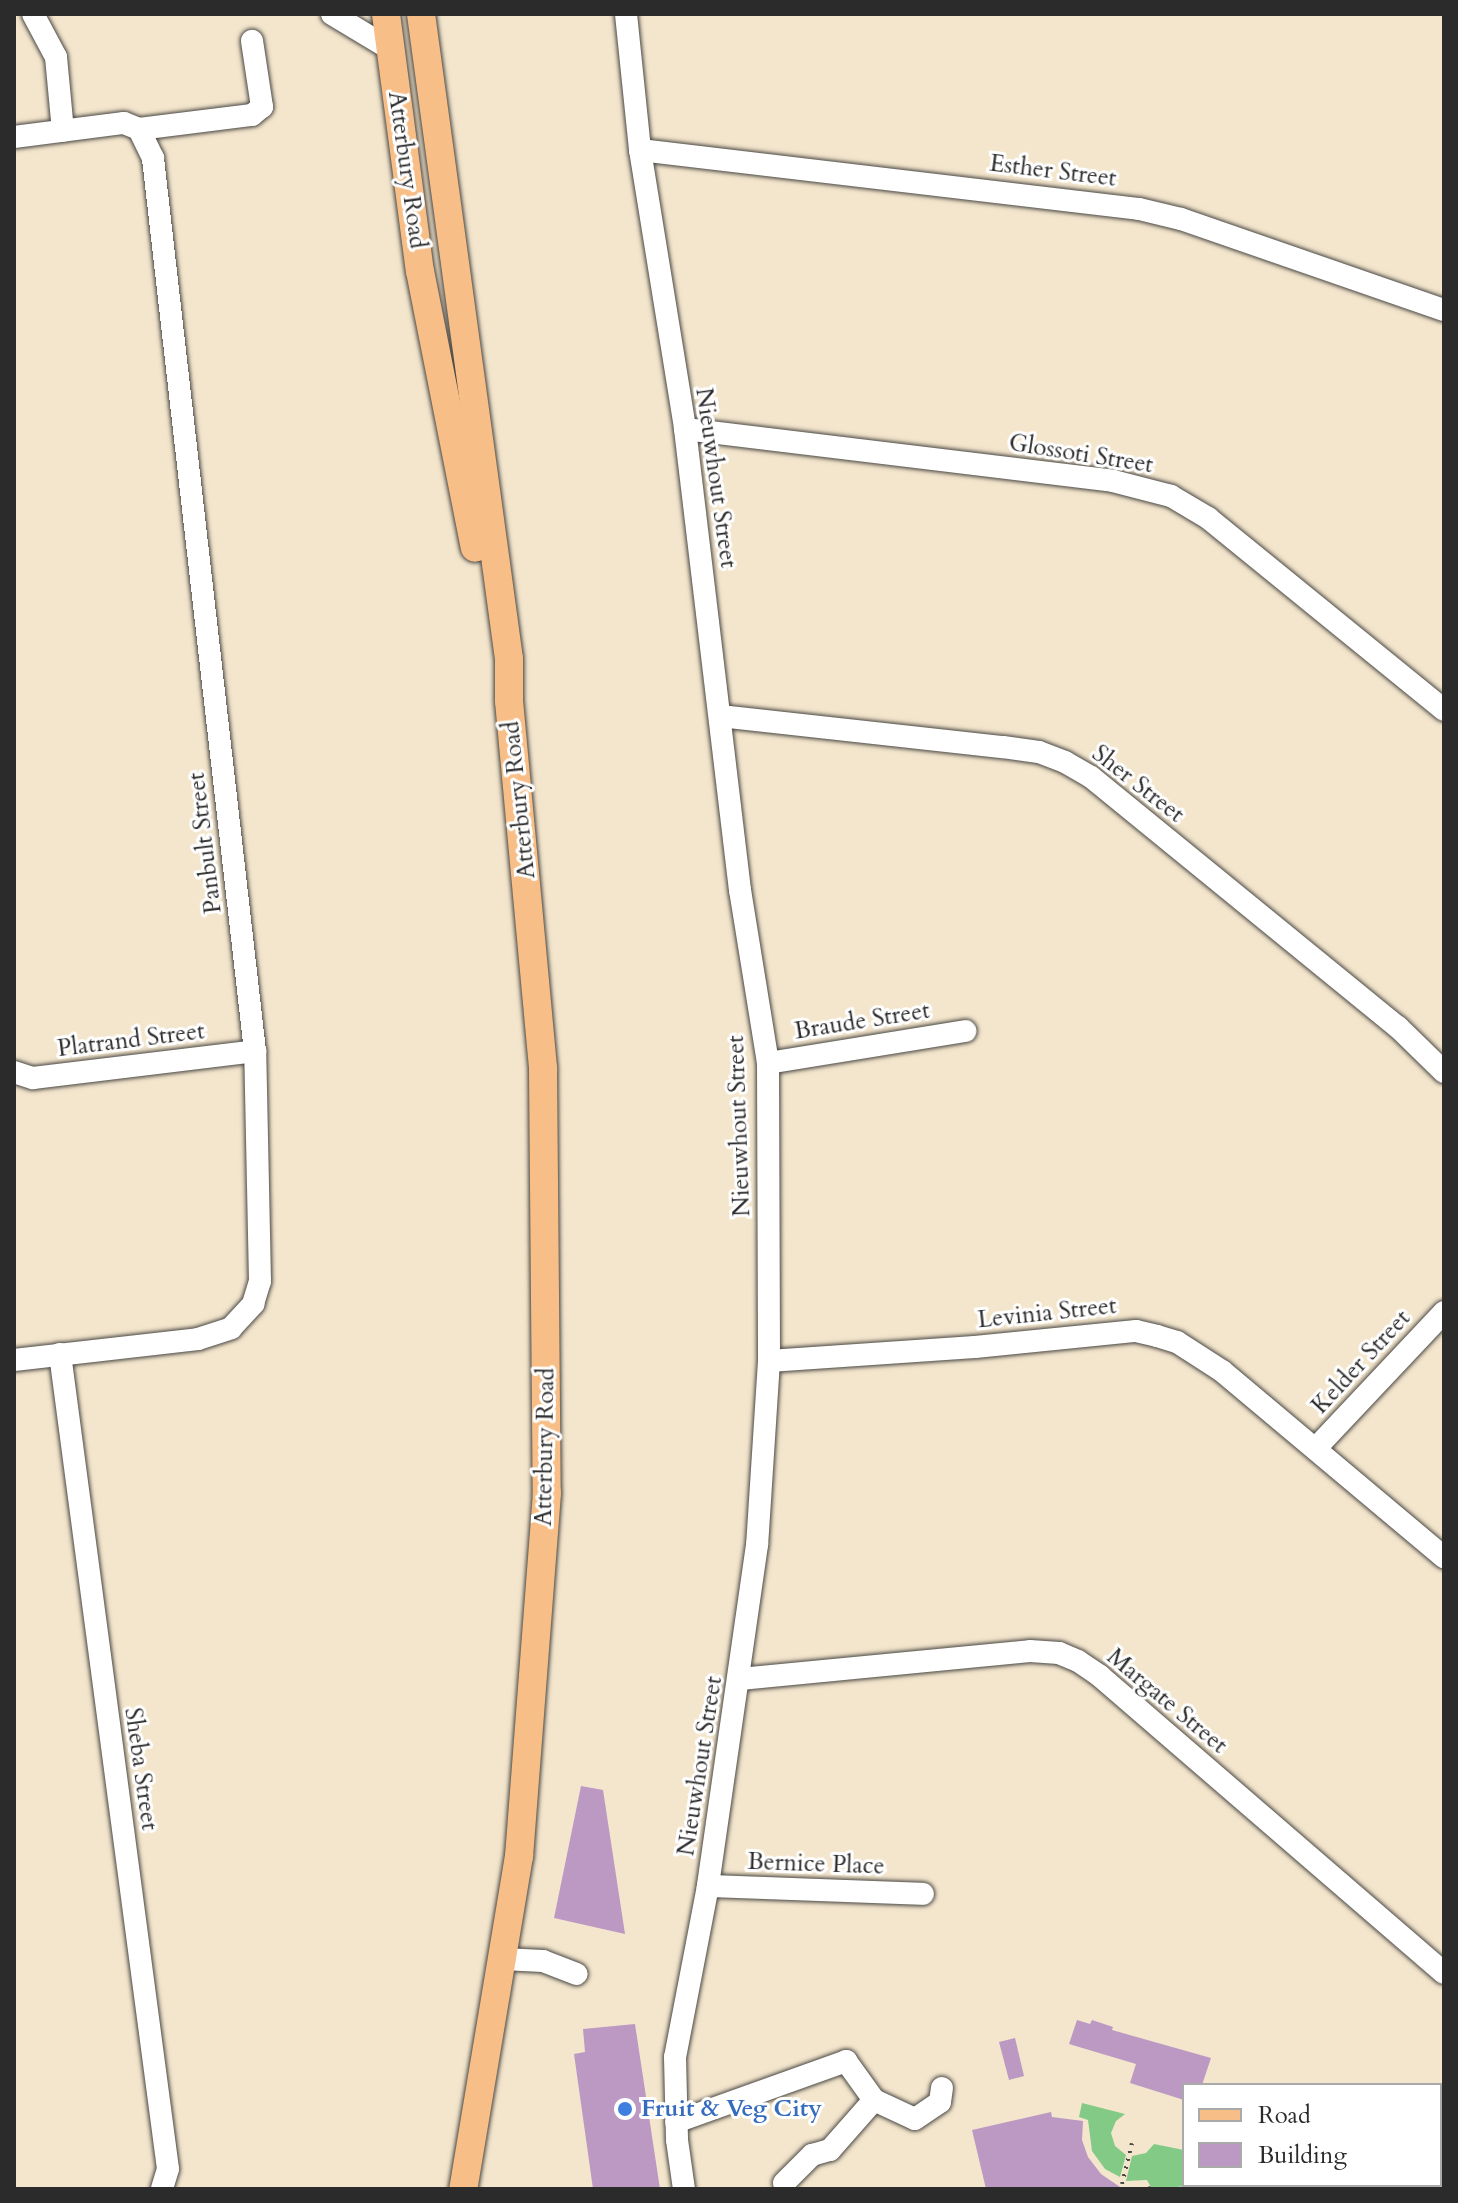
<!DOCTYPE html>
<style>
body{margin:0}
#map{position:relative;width:1458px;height:2203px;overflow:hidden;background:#f4e6cd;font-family:Cardo,serif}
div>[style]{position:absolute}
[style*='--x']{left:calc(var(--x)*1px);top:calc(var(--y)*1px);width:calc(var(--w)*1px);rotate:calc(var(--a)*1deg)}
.green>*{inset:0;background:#82ca86}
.building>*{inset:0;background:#bb99c3}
.path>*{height:4px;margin-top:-2px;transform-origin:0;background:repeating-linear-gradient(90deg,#494743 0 2px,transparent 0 8px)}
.roads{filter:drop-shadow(0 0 2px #494743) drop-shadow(0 0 2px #494743)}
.minor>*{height:22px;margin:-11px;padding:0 11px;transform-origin:11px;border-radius:11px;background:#fff}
.major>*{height:28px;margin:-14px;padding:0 14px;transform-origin:14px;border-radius:14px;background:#f7be87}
.dots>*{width:22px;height:22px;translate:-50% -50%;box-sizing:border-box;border:4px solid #fff;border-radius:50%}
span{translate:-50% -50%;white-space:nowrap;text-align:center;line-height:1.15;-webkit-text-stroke:6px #fff;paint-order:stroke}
.street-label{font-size:24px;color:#2b2b2b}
.shop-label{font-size:24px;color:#366cbe;font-weight:700}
.left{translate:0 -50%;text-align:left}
.frame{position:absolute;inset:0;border:16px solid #2b2b2b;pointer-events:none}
.legend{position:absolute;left:1182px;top:2083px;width:260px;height:104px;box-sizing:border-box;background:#fff;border:2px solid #aaa;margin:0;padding:10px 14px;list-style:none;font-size:24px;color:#2b2b2b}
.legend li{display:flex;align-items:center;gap:16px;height:40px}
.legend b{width:40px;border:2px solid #aaa}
</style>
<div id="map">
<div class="green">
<i style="clip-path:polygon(1082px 2103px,1125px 2114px,1116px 2121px,1111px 2133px,1115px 2146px,1126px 2155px,1120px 2177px,1105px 2169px,1092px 2151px,1088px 2120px,1079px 2117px)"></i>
<i style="clip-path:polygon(1154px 2144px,1184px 2150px,1184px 2185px,1200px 2185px,1152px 2189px,1147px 2180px,1126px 2181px,1132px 2156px,1146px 2153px)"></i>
</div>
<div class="building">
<i style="clip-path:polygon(581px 1786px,603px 1790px,625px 1934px,554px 1918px)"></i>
<i style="clip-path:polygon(1077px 2020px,1090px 2024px,1092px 2020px,1113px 2027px,1112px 2030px,1211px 2058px,1202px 2085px,1184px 2085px,1184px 2100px,1130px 2083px,1136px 2064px,1069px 2044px)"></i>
<i style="clip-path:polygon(635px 2024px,660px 2189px,593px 2189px,574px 2054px,585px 2052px,583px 2029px)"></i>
<i style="clip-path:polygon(1015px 2038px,1024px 2076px,1009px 2080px,999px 2042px)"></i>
<i style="clip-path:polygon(1051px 2112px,1052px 2117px,1083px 2121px,1082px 2140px,1088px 2157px,1101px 2174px,1123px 2189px,986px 2189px,972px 2130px)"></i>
</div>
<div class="path">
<i style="--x:1122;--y:2184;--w:42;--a:-76.3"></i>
<i style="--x:1148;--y:2188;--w:3;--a:18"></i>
</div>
<div class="roads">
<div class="minor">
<i style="--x:33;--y:14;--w:49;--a:61.9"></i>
<i style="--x:56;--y:57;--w:74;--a:84.6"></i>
<i style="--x:332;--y:14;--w:68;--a:31.1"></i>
<i style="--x:626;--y:14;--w:137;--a:84.1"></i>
<i style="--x:640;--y:150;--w:283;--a:80.8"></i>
<i style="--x:685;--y:429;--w:464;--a:83.2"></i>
<i style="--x:740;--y:890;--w:175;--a:80.8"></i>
<i style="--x:768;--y:1063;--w:298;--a:89.8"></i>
<i style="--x:769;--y:1361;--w:184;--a:93.7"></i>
<i style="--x:757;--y:1545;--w:345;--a:98.2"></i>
<i style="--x:708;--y:1886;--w:174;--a:100.9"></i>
<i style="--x:675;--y:2057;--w:83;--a:88.6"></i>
<i style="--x:677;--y:2140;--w:49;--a:81.9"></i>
<i style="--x:14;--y:137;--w:111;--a:-7.3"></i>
<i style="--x:124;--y:123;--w:16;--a:22"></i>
<i style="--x:139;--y:129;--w:114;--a:-7.1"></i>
<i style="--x:252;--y:115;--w:13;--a:-39"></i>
<i style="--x:262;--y:107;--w:67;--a:-98.6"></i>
<i style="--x:640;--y:150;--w:502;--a:6.74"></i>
<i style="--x:1139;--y:209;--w:43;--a:13.4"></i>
<i style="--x:1181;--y:219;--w:278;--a:19.1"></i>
<i style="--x:685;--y:429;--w:431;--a:6.9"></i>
<i style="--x:1113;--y:481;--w:60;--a:14.5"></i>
<i style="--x:1171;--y:496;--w:43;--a:30.7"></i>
<i style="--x:1208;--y:518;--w:304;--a:39.1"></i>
<i style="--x:720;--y:716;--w:285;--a:6.3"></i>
<i style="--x:1003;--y:747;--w:36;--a:8"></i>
<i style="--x:1039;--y:752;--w:28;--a:21"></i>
<i style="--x:1065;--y:762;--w:30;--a:30"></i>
<i style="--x:1091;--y:777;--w:396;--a:39.2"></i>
<i style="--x:1398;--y:1027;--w:64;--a:44.4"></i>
<i style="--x:768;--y:1063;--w:200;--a:-9.2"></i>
<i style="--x:14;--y:1072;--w:20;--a:18"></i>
<i style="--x:33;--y:1078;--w:224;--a:-6.9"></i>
<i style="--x:60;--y:1354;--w:822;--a:82.45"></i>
<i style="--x:168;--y:2169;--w:21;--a:107"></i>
<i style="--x:14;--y:1360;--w:185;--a:-6.5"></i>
<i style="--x:198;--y:1339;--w:35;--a:-18"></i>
<i style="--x:231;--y:1328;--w:33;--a:-47"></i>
<i style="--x:253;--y:1304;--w:24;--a:-73"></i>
<i style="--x:260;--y:1281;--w:230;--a:-91.2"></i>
<i style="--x:255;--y:1051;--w:899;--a:-96.52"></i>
<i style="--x:153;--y:158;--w:32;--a:-116"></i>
<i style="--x:769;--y:1361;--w:206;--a:-3.9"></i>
<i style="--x:975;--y:1347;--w:162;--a:-5.7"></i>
<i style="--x:1136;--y:1331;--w:22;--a:13"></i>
<i style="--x:1157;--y:1336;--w:21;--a:17"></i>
<i style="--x:1177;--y:1342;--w:54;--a:32.8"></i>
<i style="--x:1222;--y:1371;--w:290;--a:40"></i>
<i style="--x:1316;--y:1448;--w:187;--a:-46.7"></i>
<i style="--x:740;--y:1679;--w:291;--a:-5.5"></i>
<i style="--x:1030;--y:1651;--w:29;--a:4"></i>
<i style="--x:1059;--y:1653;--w:21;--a:23"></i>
<i style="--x:1078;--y:1661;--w:27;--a:34"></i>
<i style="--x:1100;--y:1676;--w:454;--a:40.8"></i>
<i style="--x:708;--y:1886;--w:215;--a:2.1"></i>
<i style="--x:503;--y:1959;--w:40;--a:2.9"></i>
<i style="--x:543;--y:1961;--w:36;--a:21"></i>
<i style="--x:676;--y:2122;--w:181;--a:-19.7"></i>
<i style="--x:846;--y:2061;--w:48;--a:54.3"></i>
<i style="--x:874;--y:2100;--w:45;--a:24.9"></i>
<i style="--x:915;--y:2119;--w:30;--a:-34"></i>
<i style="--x:940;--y:2102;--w:14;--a:-82"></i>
<i style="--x:784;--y:2183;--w:40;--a:-45"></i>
<i style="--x:812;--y:2155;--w:19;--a:-16"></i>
<i style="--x:830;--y:2150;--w:67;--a:-48.7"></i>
</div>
<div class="major">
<i style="--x:386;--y:14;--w:259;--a:82.5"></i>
<i style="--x:420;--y:271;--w:282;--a:78.8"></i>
<i style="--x:421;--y:14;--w:651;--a:82.23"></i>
<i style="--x:509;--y:659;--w:42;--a:90"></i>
<i style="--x:509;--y:701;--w:369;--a:84.7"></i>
<i style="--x:543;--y:1068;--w:425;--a:89.5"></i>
<i style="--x:547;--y:1493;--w:364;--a:94.4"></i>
<i style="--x:519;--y:1856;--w:338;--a:99.5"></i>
</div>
</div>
<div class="dots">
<i style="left:625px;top:2109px;background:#3f7fe0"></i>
</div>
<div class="street-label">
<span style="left:407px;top:170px;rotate:82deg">Atterbury Road</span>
<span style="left:1053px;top:171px;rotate:7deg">Esther Street</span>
<span style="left:1081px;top:454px;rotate:9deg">Glossoti Street</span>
<span style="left:716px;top:478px;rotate:82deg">Nieuwhout Street</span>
<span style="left:1138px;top:784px;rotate:38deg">Sher Street</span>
<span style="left:519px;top:800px;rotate:-96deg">Atterbury Road</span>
<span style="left:205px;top:843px;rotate:-97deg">Panbult Street</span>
<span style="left:862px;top:1021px;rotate:-9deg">Braude Street</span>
<span style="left:131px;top:1040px;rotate:-7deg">Platrand Street</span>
<span style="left:739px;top:1126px;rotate:-92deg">Nieuwhout Street</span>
<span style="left:1047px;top:1313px;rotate:-6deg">Levinia Street</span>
<span style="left:1361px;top:1362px;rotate:-47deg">Kelder Street</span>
<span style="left:545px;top:1447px;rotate:-89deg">Atterbury Road</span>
<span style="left:1167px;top:1701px;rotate:40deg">Margate Street</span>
<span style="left:700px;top:1766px;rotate:-81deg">Nieuwhout Street</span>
<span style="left:141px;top:1769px;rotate:82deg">Sheba Street</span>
<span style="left:816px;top:1864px;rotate:2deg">Bernice Place</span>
</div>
<div class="shop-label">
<span class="left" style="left:641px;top:2109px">Fruit &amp; Veg City</span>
</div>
<div class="frame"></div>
<ul class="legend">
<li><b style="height:10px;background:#f7be87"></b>Road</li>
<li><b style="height:22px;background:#bb99c3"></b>Building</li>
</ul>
</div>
